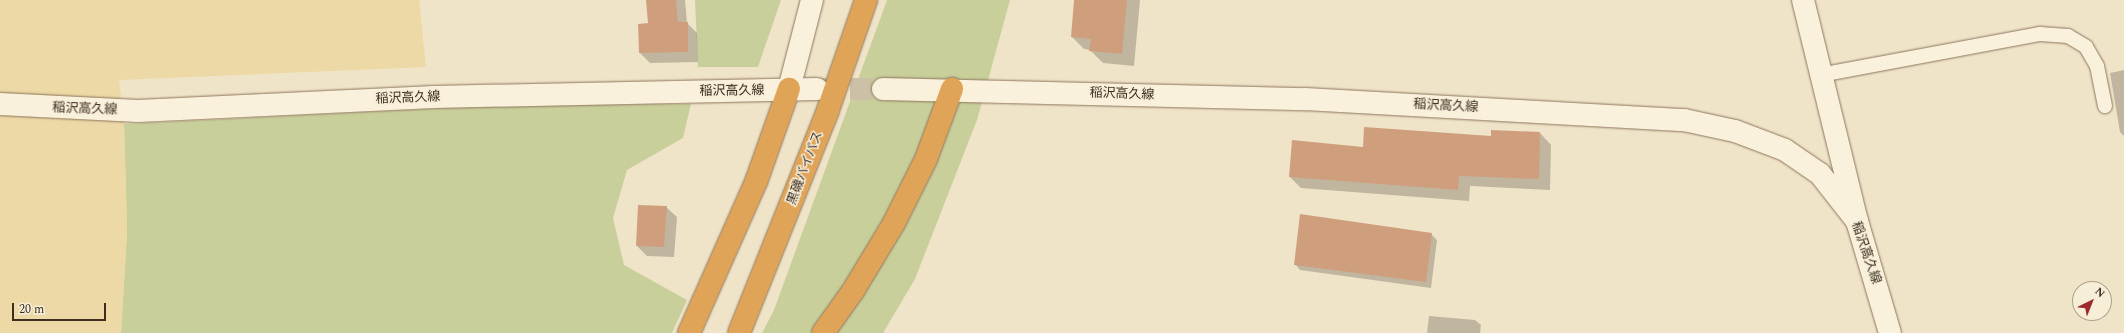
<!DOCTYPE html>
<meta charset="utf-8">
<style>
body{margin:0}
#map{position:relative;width:2124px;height:333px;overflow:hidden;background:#f0e4c8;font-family:Spectral,"Noto Sans JP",serif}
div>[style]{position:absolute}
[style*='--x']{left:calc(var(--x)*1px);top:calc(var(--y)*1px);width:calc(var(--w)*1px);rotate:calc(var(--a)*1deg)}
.green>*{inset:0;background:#c9cf9b}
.sand>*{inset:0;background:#ecd9a5}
.shadow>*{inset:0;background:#0003}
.building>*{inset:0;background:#cf9f7d}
.secondary-tunnel>*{height:22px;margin-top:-11px;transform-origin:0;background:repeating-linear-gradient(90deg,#ccc0a6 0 22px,transparent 0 33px)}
.roads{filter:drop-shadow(0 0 1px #8d765c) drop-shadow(0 0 1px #8d765c)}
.lane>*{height:14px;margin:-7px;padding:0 7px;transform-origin:7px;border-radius:7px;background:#faf1dc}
.street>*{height:22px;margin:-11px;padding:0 11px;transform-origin:11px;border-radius:11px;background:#faf1dc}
.secondary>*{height:22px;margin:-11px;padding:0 11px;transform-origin:11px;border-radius:11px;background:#faf1dc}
.highway>*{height:22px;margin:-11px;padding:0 11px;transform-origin:11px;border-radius:11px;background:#e0a458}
span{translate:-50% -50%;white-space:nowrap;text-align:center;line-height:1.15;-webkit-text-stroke:3px #f7eed8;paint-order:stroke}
.street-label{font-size:13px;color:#3d2e20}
.north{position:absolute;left:2072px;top:281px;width:40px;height:40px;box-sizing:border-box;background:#f7eed8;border:1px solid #ada18e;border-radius:50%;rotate:43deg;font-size:11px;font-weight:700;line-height:16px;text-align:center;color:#3d2e20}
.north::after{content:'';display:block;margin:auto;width:14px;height:18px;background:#9e2a2b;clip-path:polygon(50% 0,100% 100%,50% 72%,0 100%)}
.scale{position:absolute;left:12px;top:303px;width:94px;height:18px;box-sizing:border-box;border:2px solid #3d2e20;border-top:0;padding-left:5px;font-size:12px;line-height:14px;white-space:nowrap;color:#3d2e20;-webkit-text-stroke:3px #f7eed8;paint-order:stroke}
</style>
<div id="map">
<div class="green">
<i style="clip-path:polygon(695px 0,781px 0,758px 67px,698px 67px)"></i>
<i style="clip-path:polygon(887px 0,1010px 0,977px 120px,915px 279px,883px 333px,762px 333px,774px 310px)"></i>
<i style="clip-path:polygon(691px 104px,683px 138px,627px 170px,613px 218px,624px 265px,687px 300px,672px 333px,121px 333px,127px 231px,124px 124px,504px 105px)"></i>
</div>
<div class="sand">
<i style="clip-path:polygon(0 0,419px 0,426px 67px,119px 80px,124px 124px,127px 231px,121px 333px,0 333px)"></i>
</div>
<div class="shadow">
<i style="clip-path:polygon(647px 0,685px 0,687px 23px,697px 33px,698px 62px,650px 63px,640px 53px,649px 24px)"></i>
<i style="clip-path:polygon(1075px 0,1140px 0,1134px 66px,1103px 63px,1090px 50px,1084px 49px,1072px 37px)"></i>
<i style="clip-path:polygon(2124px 70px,2124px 136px,2120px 132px,2110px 73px)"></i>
<i style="clip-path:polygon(1540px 133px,1551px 145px,1550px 190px,1470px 186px,1469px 201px,1301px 188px,1290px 177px,1364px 148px)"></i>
<i style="clip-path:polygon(666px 207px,677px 217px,674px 257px,647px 256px,637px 246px)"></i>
<i style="clip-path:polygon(1431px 234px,1437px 240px,1431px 288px,1300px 270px,1295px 264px)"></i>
<i style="clip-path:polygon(1429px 316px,1475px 320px,1481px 325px,1480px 333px,1427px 333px)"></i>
</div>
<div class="building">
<i style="clip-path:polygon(646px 0,676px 0,678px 22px,688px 22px,688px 52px,639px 53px,638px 24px,648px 23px)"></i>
<i style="clip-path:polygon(1074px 0,1127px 0,1122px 54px,1089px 51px,1091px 39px,1071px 37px)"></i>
<i style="clip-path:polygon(1364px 127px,1491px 136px,1491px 130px,1540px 132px,1539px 179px,1459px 176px,1458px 190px,1289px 177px,1292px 140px,1363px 147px)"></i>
<i style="clip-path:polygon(638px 205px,667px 206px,664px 247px,636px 246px)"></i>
<i style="clip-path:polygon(1300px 214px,1432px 233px,1426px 282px,1294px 265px)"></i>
</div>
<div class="secondary-tunnel">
<i style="--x:817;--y:89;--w:66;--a:0"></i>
</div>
<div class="roads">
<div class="lane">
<i style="--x:1820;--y:75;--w:224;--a:-10.6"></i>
<i style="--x:2040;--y:34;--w:28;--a:4"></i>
<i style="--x:2068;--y:36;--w:21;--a:31"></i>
<i style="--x:2086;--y:47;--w:22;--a:60"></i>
<i style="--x:2097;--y:66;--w:41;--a:78.7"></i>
</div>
<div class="street">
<i style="--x:1803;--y:0;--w:228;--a:76.3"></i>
<i style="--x:789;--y:89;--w:92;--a:-75.5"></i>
</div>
<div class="secondary">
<i style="--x:883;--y:89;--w:422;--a:1.4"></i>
<i style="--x:1305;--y:99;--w:380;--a:3.2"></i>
<i style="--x:1684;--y:120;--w:52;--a:12.2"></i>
<i style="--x:1735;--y:131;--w:53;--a:20.8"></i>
<i style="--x:1785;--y:150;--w:42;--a:34.4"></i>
<i style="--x:1820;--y:174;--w:60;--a:51.8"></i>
<i style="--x:1857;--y:221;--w:117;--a:73.6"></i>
<i style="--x:0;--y:104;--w:138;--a:2.9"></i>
<i style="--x:138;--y:111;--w:296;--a:-2.7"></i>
<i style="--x:434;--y:97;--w:383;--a:-1.2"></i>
</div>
<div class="highway">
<i style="--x:689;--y:333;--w:165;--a:-66.1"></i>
<i style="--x:756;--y:182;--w:99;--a:-70.5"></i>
<i style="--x:739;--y:333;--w:240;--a:-68.2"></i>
<i style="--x:828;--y:110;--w:116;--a:-70.9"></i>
<i style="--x:823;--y:333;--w:52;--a:-54.5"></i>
<i style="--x:853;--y:291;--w:79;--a:-58.9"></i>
<i style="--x:894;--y:223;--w:72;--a:-63.4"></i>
<i style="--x:926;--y:159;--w:75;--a:-69.6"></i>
</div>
</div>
<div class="street-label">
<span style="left:732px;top:91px;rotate:-1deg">稲沢高久線</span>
<span style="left:1122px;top:94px;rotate:2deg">稲沢高久線</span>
<span style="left:408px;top:98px;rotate:-2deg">稲沢高久線</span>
<span style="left:1446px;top:106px;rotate:3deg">稲沢高久線</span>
<span style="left:85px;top:109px;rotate:2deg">稲沢高久線</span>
<span style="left:805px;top:168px;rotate:-69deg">黒磯バイパス</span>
<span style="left:1866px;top:253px;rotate:71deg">稲沢高久線</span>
</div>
<div class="north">N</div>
<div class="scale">20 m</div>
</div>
